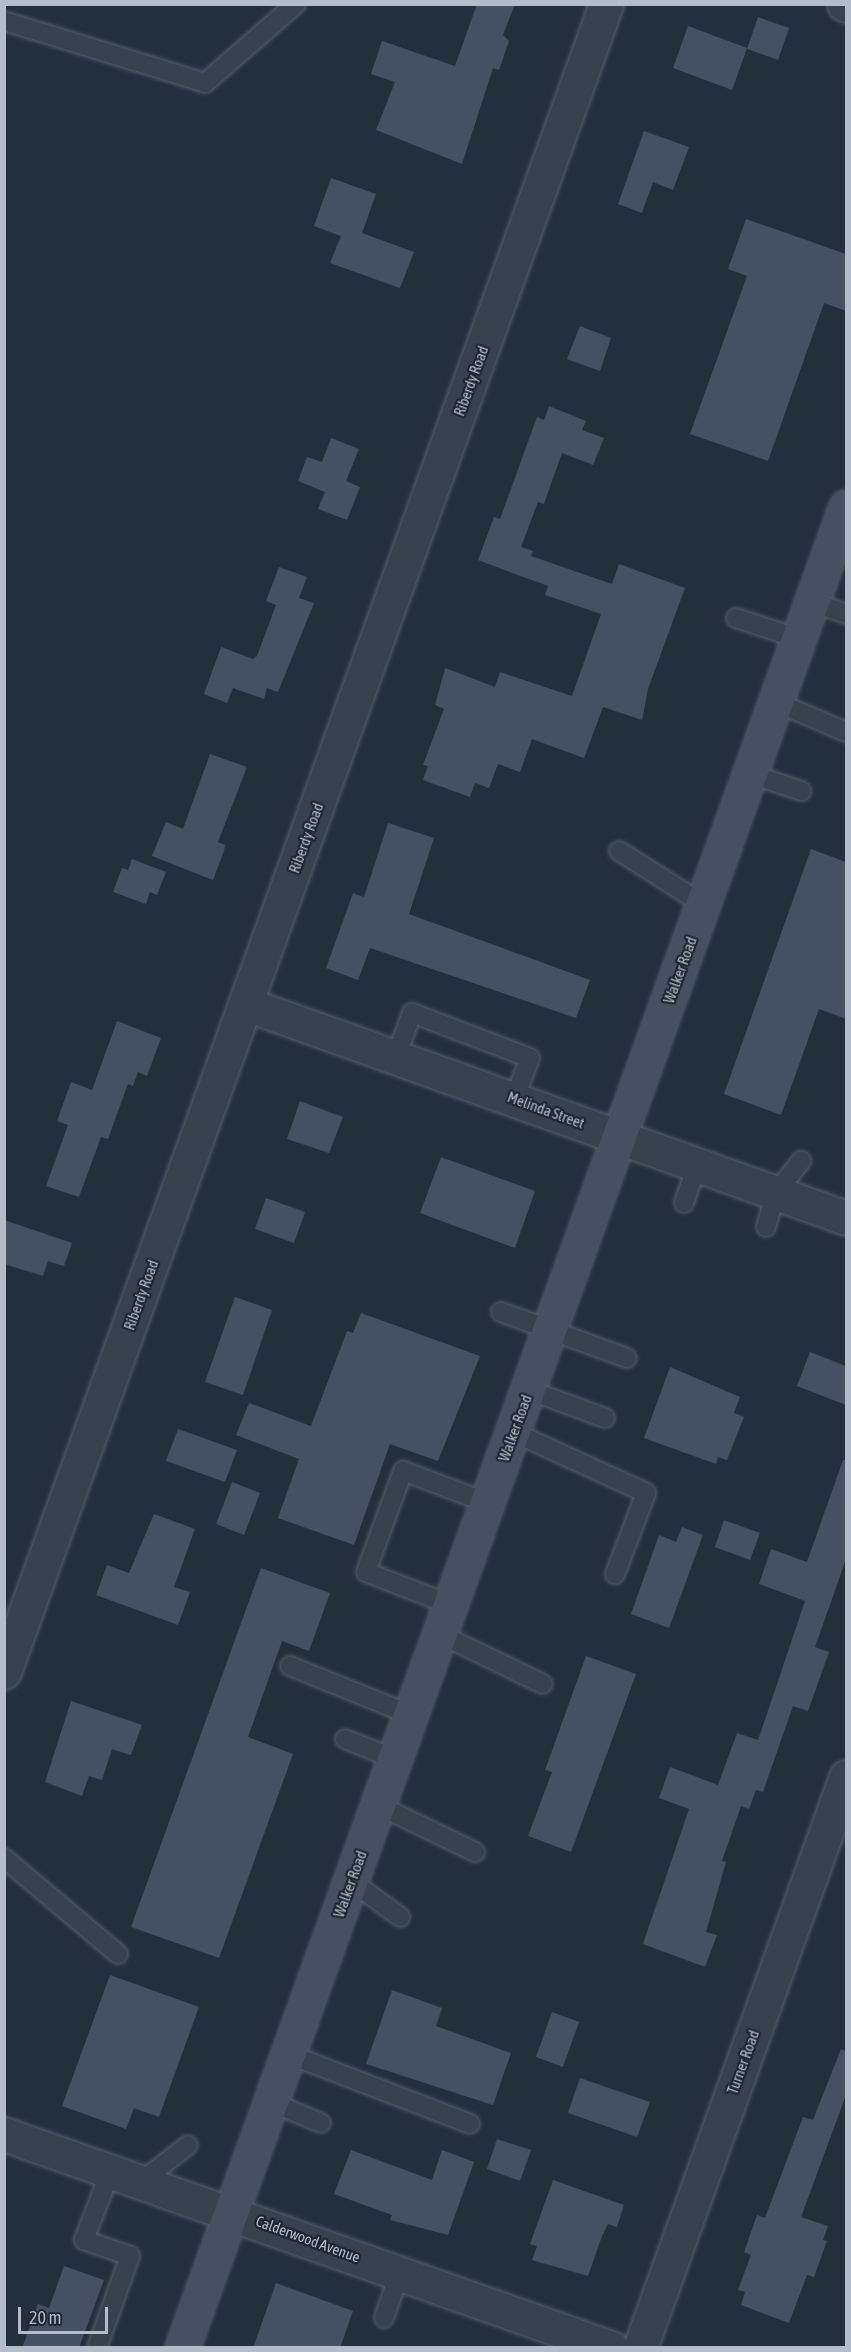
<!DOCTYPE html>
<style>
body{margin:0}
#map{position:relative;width:851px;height:2352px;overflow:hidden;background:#242f3e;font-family:"Asap Condensed",sans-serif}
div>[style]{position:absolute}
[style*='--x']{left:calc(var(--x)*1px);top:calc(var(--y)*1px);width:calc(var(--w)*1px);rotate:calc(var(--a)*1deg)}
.building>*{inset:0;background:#455162}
.roads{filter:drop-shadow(0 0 2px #565f6c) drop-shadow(0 0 2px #565f6c)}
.service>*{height:18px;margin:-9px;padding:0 9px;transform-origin:9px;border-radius:9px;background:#38414e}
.minor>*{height:33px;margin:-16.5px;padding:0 16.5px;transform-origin:16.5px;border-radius:16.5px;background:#38414e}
.secondary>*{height:33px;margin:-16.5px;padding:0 16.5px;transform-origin:16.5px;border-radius:16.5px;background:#465061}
span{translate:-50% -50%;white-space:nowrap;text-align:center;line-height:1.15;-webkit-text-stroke:4.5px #1d2633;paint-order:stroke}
.street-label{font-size:15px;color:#b4bcc9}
.frame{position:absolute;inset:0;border:6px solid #b4bcc9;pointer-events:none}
.scale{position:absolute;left:18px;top:2307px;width:90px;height:27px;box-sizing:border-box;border:3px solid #b4bcc9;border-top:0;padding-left:8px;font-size:18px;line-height:21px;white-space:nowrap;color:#b4bcc9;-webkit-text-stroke:4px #1d2633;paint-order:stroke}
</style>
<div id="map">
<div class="building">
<i style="clip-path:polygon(477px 4px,515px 4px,503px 35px,509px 41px,499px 70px,493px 68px,462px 164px,376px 130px,395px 82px,371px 74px,382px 41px,455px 66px)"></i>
<i style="clip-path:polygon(758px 17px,789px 28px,778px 60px,747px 49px)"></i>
<i style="clip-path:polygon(688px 26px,747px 48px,732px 90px,673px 68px)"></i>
<i style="clip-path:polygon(644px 131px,689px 147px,673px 190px,653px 182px,642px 213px,618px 204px)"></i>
<i style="clip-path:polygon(331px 178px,376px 194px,362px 233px,414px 252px,400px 288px,330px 263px,341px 236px,314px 226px)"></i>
<i style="clip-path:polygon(746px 219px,846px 254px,846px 311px,824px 303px,768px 461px,690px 434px,747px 276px,728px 269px)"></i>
<i style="clip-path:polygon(580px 326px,611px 338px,600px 371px,567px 359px)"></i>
<i style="clip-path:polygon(549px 406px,586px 421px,582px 430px,604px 438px,593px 465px,562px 453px,544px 504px,538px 502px,521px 547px,533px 551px,531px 556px,612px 584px,619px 564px,685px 588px,648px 689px,642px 720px,603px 707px,584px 758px,532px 739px,520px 772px,498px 764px,489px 788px,475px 783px,470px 797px,423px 780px,428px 766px,423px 765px,444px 709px,435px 705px,445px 668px,495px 687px,500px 672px,572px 696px,601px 614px,545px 595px,548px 586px,478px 560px,494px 517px,500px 519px,537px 417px,544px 420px)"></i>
<i style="clip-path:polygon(331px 438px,359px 449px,346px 481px,360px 487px,347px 520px,318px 509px,325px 492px,298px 481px,307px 457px,322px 462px)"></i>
<i style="clip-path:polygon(279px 567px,307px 577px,299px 598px,314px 603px,278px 692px,267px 688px,264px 699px,233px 688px,227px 703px,204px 694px,221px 647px,253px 659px,257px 656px,276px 605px,266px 601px)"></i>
<i style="clip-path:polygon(210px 754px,247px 767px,218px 842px,225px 845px,224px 851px,213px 880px,152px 856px,166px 822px,183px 829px)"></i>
<i style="clip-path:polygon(388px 823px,434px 838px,409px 914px,590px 980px,576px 1018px,370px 948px,358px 980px,326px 968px,353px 893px,364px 897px)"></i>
<i style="clip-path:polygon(811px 849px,846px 862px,846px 1019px,819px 1009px,781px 1115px,724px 1094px)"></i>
<i style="clip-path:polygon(132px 859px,166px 872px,157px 895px,150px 892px,146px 904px,113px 892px,122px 868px,128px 870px)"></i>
<i style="clip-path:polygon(117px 1021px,161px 1038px,147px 1076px,138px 1072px,133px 1086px,128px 1084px,108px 1139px,101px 1137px,79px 1197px,46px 1186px,68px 1125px,57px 1121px,71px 1082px,92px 1090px)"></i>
<i style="clip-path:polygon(300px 1101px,343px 1117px,329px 1153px,287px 1139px)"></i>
<i style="clip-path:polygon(441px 1157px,535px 1191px,515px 1248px,420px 1213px)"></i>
<i style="clip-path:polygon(266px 1198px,305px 1212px,294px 1243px,255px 1229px)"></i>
<i style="clip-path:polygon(4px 1220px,72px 1243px,64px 1266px,48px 1261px,43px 1276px,4px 1264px)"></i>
<i style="clip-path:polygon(235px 1297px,272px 1310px,243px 1395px,205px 1382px)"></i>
<i style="clip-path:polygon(361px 1313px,480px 1356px,438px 1461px,390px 1444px,354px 1545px,278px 1518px,299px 1459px,236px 1435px,249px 1403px,311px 1426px,347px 1331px,353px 1333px)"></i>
<i style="clip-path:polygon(810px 1352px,846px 1366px,846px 1405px,797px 1386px)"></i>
<i style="clip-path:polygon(670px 1367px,740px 1397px,734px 1413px,744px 1417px,727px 1460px,718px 1457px,716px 1464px,644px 1438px)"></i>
<i style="clip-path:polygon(178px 1429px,237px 1450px,225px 1482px,166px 1461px)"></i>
<i style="clip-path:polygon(843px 1460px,846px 1460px,846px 1559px,815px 1647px,829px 1652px,808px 1711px,793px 1706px,763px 1792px,756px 1790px,749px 1809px,741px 1806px,722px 1861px,726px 1862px,706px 1932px,717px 1935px,705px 1967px,643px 1944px,689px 1809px,659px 1798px,670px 1767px,718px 1785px,737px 1733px,758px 1740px,805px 1601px,759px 1584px,771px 1549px,807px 1562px)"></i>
<i style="clip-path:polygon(232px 1482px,260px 1493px,244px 1535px,216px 1524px)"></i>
<i style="clip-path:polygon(154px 1514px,195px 1529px,174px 1587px,190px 1592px,178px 1625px,96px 1595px,107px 1565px,129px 1573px)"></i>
<i style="clip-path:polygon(724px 1520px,760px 1533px,750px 1560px,715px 1547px)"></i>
<i style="clip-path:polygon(682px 1527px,703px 1535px,669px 1628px,631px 1614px,659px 1535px,676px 1542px)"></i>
<i style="clip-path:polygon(261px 1568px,330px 1593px,309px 1651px,282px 1641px,248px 1737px,293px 1754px,219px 1958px,131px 1927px)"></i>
<i style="clip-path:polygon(586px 1656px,636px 1674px,571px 1852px,528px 1836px,552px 1772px,545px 1770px)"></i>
<i style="clip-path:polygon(71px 1701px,142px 1725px,131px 1755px,112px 1749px,102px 1780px,89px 1776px,82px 1796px,45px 1782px)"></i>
<i style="clip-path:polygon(110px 1975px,199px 2007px,159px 2117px,134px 2108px,126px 2129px,62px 2106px)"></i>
<i style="clip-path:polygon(392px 1990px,442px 2008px,436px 2026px,511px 2053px,493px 2105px,366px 2064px)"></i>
<i style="clip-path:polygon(552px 2012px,579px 2022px,563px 2067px,536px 2057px)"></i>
<i style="clip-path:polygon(841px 2049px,846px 2051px,846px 2095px,801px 2217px,828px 2226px,823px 2240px,827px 2241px,814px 2277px,807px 2275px,789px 2323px,741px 2305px,745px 2292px,738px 2290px,751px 2255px,744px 2252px,757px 2215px,765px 2218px,803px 2117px,813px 2120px)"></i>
<i style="clip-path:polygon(580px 2078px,650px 2102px,637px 2137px,568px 2113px)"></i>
<i style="clip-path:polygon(497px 2139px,531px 2150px,520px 2181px,487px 2169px)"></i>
<i style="clip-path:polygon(351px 2150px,432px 2180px,442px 2150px,474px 2162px,448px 2235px,390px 2220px,392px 2215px,334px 2194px)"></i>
<i style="clip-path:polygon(553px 2180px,624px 2205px,617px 2227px,608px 2224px,602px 2236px,588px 2276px,532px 2260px,537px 2246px,530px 2244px)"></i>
<i style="clip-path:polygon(64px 2266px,104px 2280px,79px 2348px,22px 2348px,38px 2304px,49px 2308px)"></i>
<i style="clip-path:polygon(276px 2283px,353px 2311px,340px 2348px,253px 2348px)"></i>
</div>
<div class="roads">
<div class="service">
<i style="--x:4;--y:21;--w:210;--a:17.1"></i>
<i style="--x:205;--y:83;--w:121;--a:-41"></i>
<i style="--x:812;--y:602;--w:36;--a:19"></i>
<i style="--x:736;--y:618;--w:66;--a:18.4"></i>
<i style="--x:776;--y:702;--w:76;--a:23.2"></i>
<i style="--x:751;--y:774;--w:53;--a:18.8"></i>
<i style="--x:619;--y:851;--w:101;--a:32.4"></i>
<i style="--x:396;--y:1057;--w:47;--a:-70"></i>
<i style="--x:412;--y:1013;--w:126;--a:20.9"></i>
<i style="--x:530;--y:1058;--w:44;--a:111.3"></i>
<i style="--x:684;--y:1203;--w:40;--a:-71.1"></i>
<i style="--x:766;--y:1227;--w:35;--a:-74"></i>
<i style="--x:776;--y:1193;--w:41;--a:-52"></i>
<i style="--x:501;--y:1312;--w:134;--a:20.1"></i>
<i style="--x:529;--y:1390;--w:81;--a:20.2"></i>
<i style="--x:513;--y:1432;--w:146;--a:24.6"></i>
<i style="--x:646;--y:1493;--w:87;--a:110.9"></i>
<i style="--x:451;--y:1605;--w:91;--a:-158.8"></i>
<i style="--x:366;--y:1572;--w:108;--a:-69.9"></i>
<i style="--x:403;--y:1471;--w:91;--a:20.6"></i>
<i style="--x:440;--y:1634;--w:114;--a:25.9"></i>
<i style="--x:290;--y:1666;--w:131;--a:22"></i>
<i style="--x:345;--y:1739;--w:54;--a:21.8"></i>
<i style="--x:378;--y:1805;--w:108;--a:25.9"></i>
<i style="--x:4;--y:1858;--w:149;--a:40.1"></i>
<i style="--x:351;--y:1881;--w:61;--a:36.3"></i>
<i style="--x:288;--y:2054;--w:195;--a:21"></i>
<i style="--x:271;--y:2102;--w:54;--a:22.8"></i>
<i style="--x:142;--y:2181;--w:58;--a:-38"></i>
<i style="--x:384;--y:2318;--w:49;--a:-70.8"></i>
<i style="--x:97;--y:2348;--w:98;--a:-70.3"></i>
<i style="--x:130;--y:2256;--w:49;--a:-160.8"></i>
<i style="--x:84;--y:2240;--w:75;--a:-68.9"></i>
</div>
<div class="minor">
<i style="--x:844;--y:4;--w:2;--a:27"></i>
<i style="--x:246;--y:1004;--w:637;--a:19.63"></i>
<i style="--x:4;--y:1672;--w:1773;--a:-70.15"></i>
<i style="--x:4;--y:2134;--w:644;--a:19.42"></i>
<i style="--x:640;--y:2348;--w:607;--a:-70.16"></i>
</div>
<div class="secondary">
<i style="--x:182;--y:2348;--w:1957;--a:-70.17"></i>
</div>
</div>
<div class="street-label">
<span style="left:471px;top:381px;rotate:-70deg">Riberdy Road</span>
<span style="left:306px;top:838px;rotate:-70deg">Riberdy Road</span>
<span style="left:680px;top:970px;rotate:-70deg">Walker Road</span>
<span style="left:546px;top:1110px;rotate:20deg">Melinda Street</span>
<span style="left:141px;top:1295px;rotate:-70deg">Riberdy Road</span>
<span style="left:515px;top:1428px;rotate:-70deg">Walker Road</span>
<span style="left:350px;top:1884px;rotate:-70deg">Walker Road</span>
<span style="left:743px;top:2062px;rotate:-70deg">Turner Road</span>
<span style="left:308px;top:2239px;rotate:20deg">Calderwood Avenue</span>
</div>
<div class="frame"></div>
<div class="scale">20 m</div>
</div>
